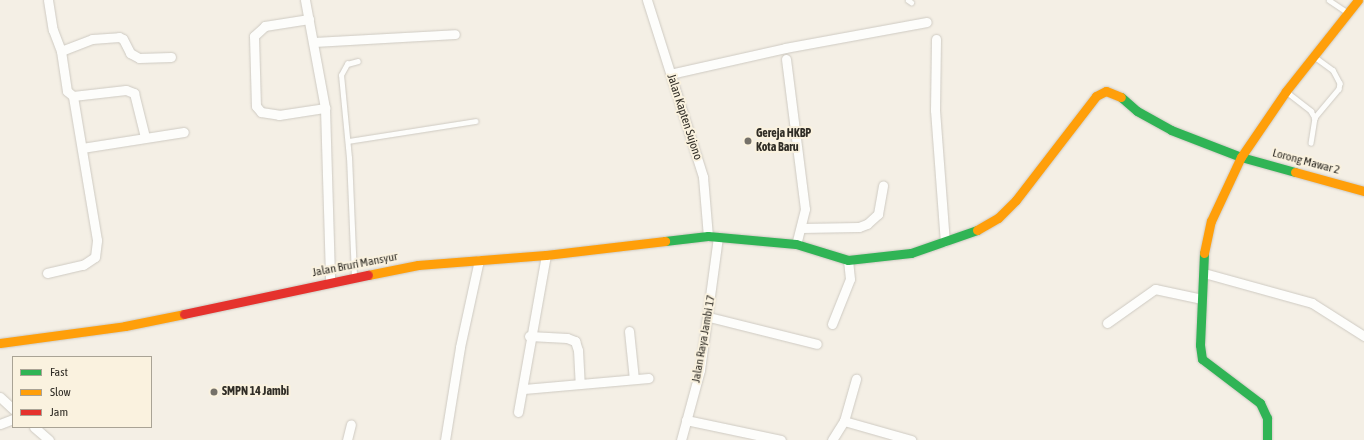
<!DOCTYPE html>
<style>
body{margin:0}
#map{position:relative;width:1364px;height:440px;overflow:hidden;background:#f4efe5;font-family:"Asap Condensed",sans-serif}
div>[style]{position:absolute}
[style*='--x']{left:calc(var(--x)*1px);top:calc(var(--y)*1px);width:calc(var(--w)*1px);rotate:calc(var(--a)*1deg)}
.roads{filter:drop-shadow(0 0 1px #cecac2) drop-shadow(0 0 1px #cecac2)}
.lane>*{height:4.5px;margin:-2.25px;padding:0 2.25px;transform-origin:2.25px;border-radius:2.25px;background:#fdfdfb}
.street>*{height:9px;margin:-4.5px;padding:0 4.5px;transform-origin:4.5px;border-radius:4.5px;background:#fdfdfb}
.fast>*{height:9px;margin:-4.5px;padding:0 4.5px;transform-origin:4.5px;border-radius:4.5px;background:#30b455}
.slow>*{height:9px;margin:-4.5px;padding:0 4.5px;transform-origin:4.5px;border-radius:4.5px;background:#ff9f0a}
.jam>*{height:9px;margin:-4.5px;padding:0 4.5px;transform-origin:4.5px;border-radius:4.5px;background:#e5322d}
.dots>*{width:11px;height:11px;translate:-50% -50%;box-sizing:border-box;border:2px solid #faf2df;border-radius:50%}
span{translate:-50% -50%;white-space:nowrap;text-align:center;line-height:1.15;-webkit-text-stroke:4px #faf2df;paint-order:stroke}
.street-label{font-size:12px;color:#302d26}
.poi-label{font-size:12px;color:#302d26;font-weight:700}
.left{translate:0 -50%;text-align:left}
.legend{position:absolute;left:12px;top:356px;width:140px;height:72px;box-sizing:border-box;background:#faf2df;border:1px solid #a9a395;margin:0;padding:5px 7px;list-style:none;font-size:12px;color:#302d26}
.legend li{display:flex;align-items:center;gap:8px;height:20px}
.legend b{width:20px;border:1px solid #a9a395}
</style>
<div id="map">
<div class="roads">
<div class="lane">
<i style="--x:908;--y:0;--w:4;--a:34"></i>
<i style="--x:1329;--y:0;--w:22;--a:34"></i>
<i style="--x:1315;--y:57;--w:22;--a:36"></i>
<i style="--x:1333;--y:70;--w:15;--a:62"></i>
<i style="--x:1340;--y:83;--w:6;--a:99"></i>
<i style="--x:1339;--y:89;--w:38;--a:130"></i>
<i style="--x:1287;--y:92;--w:31;--a:38"></i>
<i style="--x:1311;--y:111;--w:8;--a:60"></i>
<i style="--x:1315;--y:118;--w:25;--a:99"></i>
<i style="--x:348;--y:141;--w:129;--a:-8.9"></i>
<i style="--x:354;--y:276;--w:118;--a:-92.4"></i>
<i style="--x:349;--y:158;--w:83;--a:-95.5"></i>
<i style="--x:341;--y:75;--w:13;--a:-61"></i>
<i style="--x:347;--y:64;--w:11;--a:-15"></i>
</div>
<div class="street">
<i style="--x:48;--y:0;--w:30;--a:81"></i>
<i style="--x:53;--y:30;--w:22;--a:69"></i>
<i style="--x:61;--y:51;--w:40;--a:81.5"></i>
<i style="--x:67;--y:91;--w:8;--a:40"></i>
<i style="--x:73;--y:96;--w:53;--a:-6.5"></i>
<i style="--x:126;--y:90;--w:9;--a:21"></i>
<i style="--x:134;--y:93;--w:45;--a:76"></i>
<i style="--x:305;--y:0;--w:110;--a:79.5"></i>
<i style="--x:325;--y:108;--w:173;--a:88.3"></i>
<i style="--x:647;--y:0;--w:186;--a:72.4"></i>
<i style="--x:703;--y:177;--w:59;--a:85.2"></i>
<i style="--x:309;--y:19;--w:45;--a:171"></i>
<i style="--x:265;--y:26;--w:15;--a:138"></i>
<i style="--x:254;--y:36;--w:70;--a:88.4"></i>
<i style="--x:256;--y:106;--w:8;--a:50"></i>
<i style="--x:261;--y:112;--w:18;--a:9"></i>
<i style="--x:279;--y:115;--w:47;--a:-8.7"></i>
<i style="--x:936;--y:39;--w:71;--a:90.8"></i>
<i style="--x:935;--y:110;--w:132;--a:85.7"></i>
<i style="--x:314;--y:42;--w:141;--a:-3.2"></i>
<i style="--x:61;--y:51;--w:33;--a:-21"></i>
<i style="--x:92;--y:39;--w:27;--a:-4"></i>
<i style="--x:119;--y:37;--w:4;--a:27"></i>
<i style="--x:123;--y:39;--w:16;--a:63"></i>
<i style="--x:130;--y:53;--w:10;--a:29"></i>
<i style="--x:139;--y:58;--w:32;--a:-2"></i>
<i style="--x:786;--y:59;--w:151;--a:82.8"></i>
<i style="--x:805;--y:209;--w:36;--a:104"></i>
<i style="--x:670;--y:74;--w:118;--a:-12.7"></i>
<i style="--x:785;--y:48;--w:144;--a:-10.4"></i>
<i style="--x:82;--y:148;--w:103;--a:-8.9"></i>
<i style="--x:801;--y:228;--w:58;--a:-1"></i>
<i style="--x:859;--y:227;--w:9;--a:-21"></i>
<i style="--x:867;--y:224;--w:15;--a:-42"></i>
<i style="--x:878;--y:214;--w:29;--a:-80"></i>
<i style="--x:47;--y:273;--w:37;--a:-13"></i>
<i style="--x:83;--y:265;--w:14;--a:-34"></i>
<i style="--x:95;--y:257;--w:17;--a:-83"></i>
<i style="--x:97;--y:240;--w:146;--a:-99.5"></i>
<i style="--x:1204;--y:273;--w:112;--a:15.5"></i>
<i style="--x:1312;--y:303;--w:62;--a:32.4"></i>
<i style="--x:709;--y:317;--w:111;--a:14"></i>
<i style="--x:1107;--y:323;--w:59;--a:-35.3"></i>
<i style="--x:1155;--y:289;--w:48;--a:12"></i>
<i style="--x:832;--y:324;--w:48;--a:-68.2"></i>
<i style="--x:850;--y:279;--w:19;--a:-96"></i>
<i style="--x:629;--y:331;--w:48;--a:84.1"></i>
<i style="--x:529;--y:336;--w:38;--a:3"></i>
<i style="--x:567;--y:338;--w:9;--a:21"></i>
<i style="--x:575;--y:341;--w:9;--a:72"></i>
<i style="--x:578;--y:350;--w:34;--a:87"></i>
<i style="--x:524;--y:389;--w:125;--a:-5"></i>
<i style="--x:0;--y:397;--w:18;--a:43"></i>
<i style="--x:518;--y:412;--w:159;--a:-79.9"></i>
<i style="--x:686;--y:420;--w:97;--a:11.9"></i>
<i style="--x:844;--y:421;--w:70;--a:15.8"></i>
<i style="--x:0;--y:424;--w:14;--a:-21"></i>
<i style="--x:34;--y:427;--w:20;--a:41"></i>
<i style="--x:347;--y:440;--w:16;--a:-76"></i>
<i style="--x:445;--y:440;--w:94;--a:-80.8"></i>
<i style="--x:460;--y:347;--w:89;--a:-77.7"></i>
<i style="--x:681;--y:440;--w:73;--a:-74.8"></i>
<i style="--x:700;--y:370;--w:134;--a:-82.3"></i>
<i style="--x:832;--y:440;--w:22;--a:-58"></i>
<i style="--x:844;--y:421;--w:44;--a:-74.1"></i>
</div>
<div class="fast">
<i style="--x:1121;--y:97;--w:21;--a:41"></i>
<i style="--x:1137;--y:111;--w:39;--a:29"></i>
<i style="--x:1171;--y:130;--w:75;--a:21.1"></i>
<i style="--x:1241;--y:157;--w:56;--a:15.5"></i>
<i style="--x:665;--y:241;--w:43;--a:-6.6"></i>
<i style="--x:708;--y:236;--w:88;--a:5.2"></i>
<i style="--x:796;--y:244;--w:54;--a:17.1"></i>
<i style="--x:848;--y:260;--w:63;--a:-6.3"></i>
<i style="--x:911;--y:253;--w:70;--a:-19.2"></i>
<i style="--x:1204;--y:253;--w:92;--a:92.5"></i>
<i style="--x:1200;--y:345;--w:14;--a:82"></i>
<i style="--x:1202;--y:359;--w:73;--a:37.2"></i>
<i style="--x:1260;--y:403;--w:17;--a:65"></i>
<i style="--x:1267;--y:418;--w:22;--a:90"></i>
</div>
<div class="slow">
<i style="--x:1295;--y:172;--w:72;--a:15.4"></i>
<i style="--x:977;--y:230;--w:24;--a:-30"></i>
<i style="--x:998;--y:218;--w:25;--a:-45"></i>
<i style="--x:1016;--y:200;--w:131;--a:-52.4"></i>
<i style="--x:1096;--y:96;--w:11;--a:-27"></i>
<i style="--x:1106;--y:91;--w:16;--a:22"></i>
<i style="--x:1204;--y:253;--w:33;--a:-78"></i>
<i style="--x:1211;--y:221;--w:71;--a:-64.9"></i>
<i style="--x:1241;--y:157;--w:80;--a:-55.7"></i>
<i style="--x:1286;--y:91;--w:116;--a:-51.6"></i>
<i style="--x:368;--y:275;--w:51;--a:-11.3"></i>
<i style="--x:418;--y:265;--w:128;--a:-4.5"></i>
<i style="--x:546;--y:255;--w:120;--a:-6.7"></i>
<i style="--x:0;--y:343;--w:126;--a:-7.7"></i>
<i style="--x:125;--y:326;--w:60;--a:-11.5"></i>
</div>
<div class="jam">
<i style="--x:184;--y:314;--w:188;--a:-12"></i>
</div>
</div>
<div class="dots">
<i style="left:748px;top:141px;background:#757169"></i>
<i style="left:214px;top:392px;background:#757169"></i>
</div>
<div class="street-label">
<span style="left:684px;top:117px;rotate:72deg">Jalan Kapten Sujono</span>
<span style="left:1306px;top:162px;rotate:15deg">Lorong Mawar 2</span>
<span style="left:355px;top:265px;rotate:-11deg">Jalan Bruri Mansyur</span>
<span style="left:704px;top:339px;rotate:-80deg">Jalan Raya Jambi 17</span>
</div>
<div class="poi-label">
<span class="left" style="left:756px;top:141px">Gereja HKBP<br>Kota Baru</span>
<span class="left" style="left:222px;top:392px">SMPN 14 Jambi</span>
</div>
<ul class="legend">
<li><b style="height:5px;background:#30b455"></b>Fast</li>
<li><b style="height:5px;background:#ff9f0a"></b>Slow</li>
<li><b style="height:5px;background:#e5322d"></b>Jam</li>
</ul>
</div>
